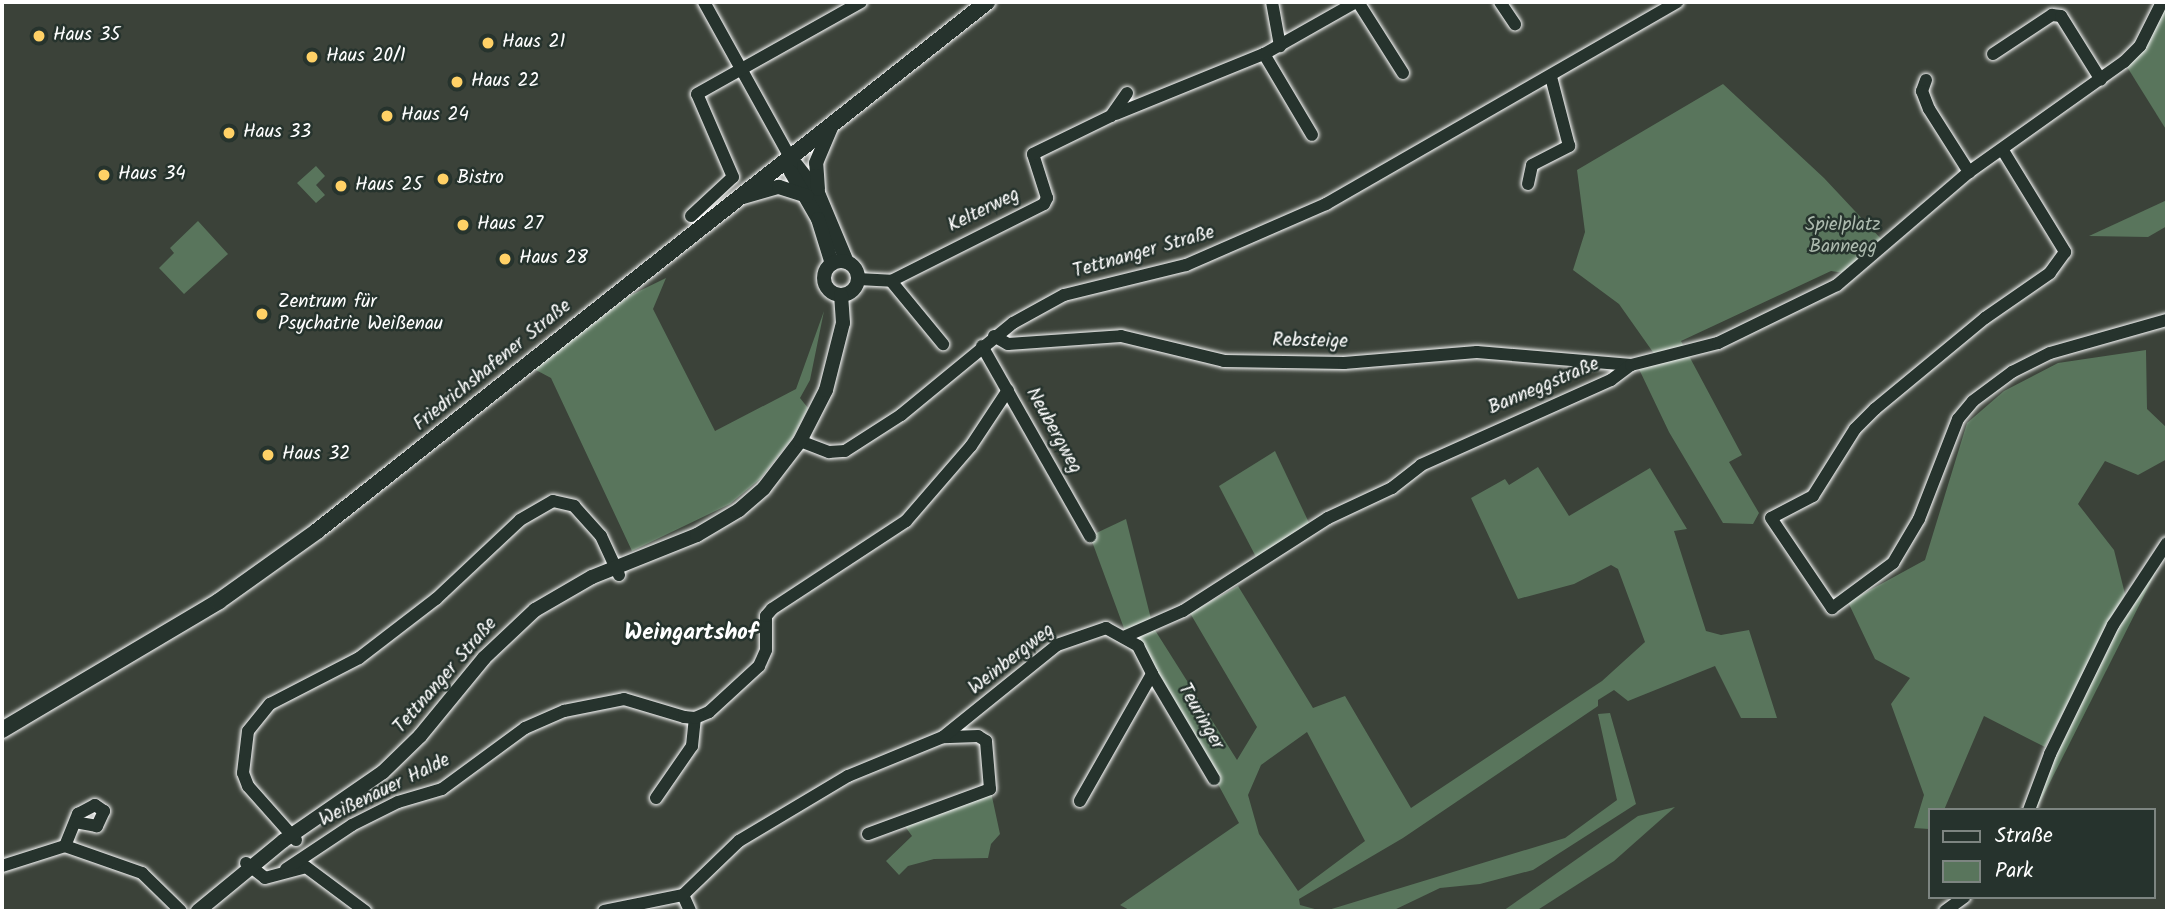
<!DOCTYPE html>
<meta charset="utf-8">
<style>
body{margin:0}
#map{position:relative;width:2169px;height:913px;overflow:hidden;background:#3b4239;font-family:Kalam,sans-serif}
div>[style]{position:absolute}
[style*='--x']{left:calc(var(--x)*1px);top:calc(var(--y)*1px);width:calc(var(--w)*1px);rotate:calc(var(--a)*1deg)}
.green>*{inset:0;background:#59755c}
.roads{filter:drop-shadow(0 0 2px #fff) drop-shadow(0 0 2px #fff)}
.minor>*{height:12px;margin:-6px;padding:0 6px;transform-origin:6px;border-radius:6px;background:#26332d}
.tertiary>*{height:14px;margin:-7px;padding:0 7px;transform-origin:7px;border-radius:7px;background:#26332d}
.tertiary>.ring{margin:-7px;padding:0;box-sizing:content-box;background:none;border:14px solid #26332d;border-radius:50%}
.secondary>*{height:16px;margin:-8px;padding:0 8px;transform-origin:8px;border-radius:8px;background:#26332d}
.dots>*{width:19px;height:19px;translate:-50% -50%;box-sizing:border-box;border:4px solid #26332d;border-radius:50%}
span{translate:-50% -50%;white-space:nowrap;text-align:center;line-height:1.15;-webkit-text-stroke:5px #26332d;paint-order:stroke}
.poi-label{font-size:19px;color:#fff}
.left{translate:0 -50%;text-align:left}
.street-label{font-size:19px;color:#fff}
.park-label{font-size:19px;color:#acbaae}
.quarter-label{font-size:23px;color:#fff;font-weight:700}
.frame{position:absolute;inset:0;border:4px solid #fff;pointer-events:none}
.legend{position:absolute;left:1928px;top:808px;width:228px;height:91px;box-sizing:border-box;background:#26332d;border:2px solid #7d8581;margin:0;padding:9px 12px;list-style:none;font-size:21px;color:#fff}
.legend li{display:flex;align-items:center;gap:14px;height:35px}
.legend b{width:35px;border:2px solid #7d8581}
</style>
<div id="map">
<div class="green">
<i style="clip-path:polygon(2167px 2px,2167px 131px,2124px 62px)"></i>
<i style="clip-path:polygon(1723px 84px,1824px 178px,1883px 241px,1844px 273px,1831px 271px,1681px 341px,1742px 455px,1729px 462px,1759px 513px,1753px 524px,1723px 523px,1669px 432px,1638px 367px,1655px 355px,1619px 304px,1573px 270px,1585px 232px,1577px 170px)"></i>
<i style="clip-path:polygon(316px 166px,325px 176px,316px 185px,325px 195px,316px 203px,297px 183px)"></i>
<i style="clip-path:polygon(2167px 200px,2167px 226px,2148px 237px,2089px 236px)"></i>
<i style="clip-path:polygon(198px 221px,228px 254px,184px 294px,159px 268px,174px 253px,170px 248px)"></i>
<i style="clip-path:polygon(666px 278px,653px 309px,715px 431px,796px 389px,824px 311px,810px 380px,800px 398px,808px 408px,793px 437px,760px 479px,730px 504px,632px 551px,551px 378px,534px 369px,629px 296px)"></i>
<i style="clip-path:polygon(2146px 350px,2147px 409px,2167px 428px,2167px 459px,2138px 475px,2105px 461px,2078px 504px,2114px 550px,2125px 594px,2045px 747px,1984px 716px,1944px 810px,1929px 810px,1929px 829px,1914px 828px,1924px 795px,1891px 704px,1910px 678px,1875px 659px,1848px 602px,1925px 560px,1967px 423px,2004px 391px,2058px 363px)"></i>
<i style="clip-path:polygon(1275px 451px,1311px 527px,1256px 557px,1219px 486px)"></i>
<i style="clip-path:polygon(evenodd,1538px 467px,1569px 516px,1650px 468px,1687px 529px,1674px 531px,1706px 631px,1721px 635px,1749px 630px,1777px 718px,1741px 718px,1715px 666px,1628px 701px,1614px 690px,1598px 700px,1598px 706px,1403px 838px,1299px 899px,1300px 905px,1322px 911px,1131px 911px,1120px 905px,1239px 823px,1141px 642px,1125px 631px,1090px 536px,1126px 519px,1153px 627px,1237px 760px,1257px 727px,1190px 613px,1238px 586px,1313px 708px,1345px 696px,1411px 808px,1602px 681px,1645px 642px,1618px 569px,1611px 565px,1574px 584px,1518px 599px,1471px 498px,1505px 479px,1509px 485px,1538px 467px,1307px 732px,1365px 841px,1298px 891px,1259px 834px,1248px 795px,1261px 765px,1307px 732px)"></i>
<i style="clip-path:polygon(2167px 550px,2036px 810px,2032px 810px,2055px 747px,2120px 620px)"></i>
<i style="clip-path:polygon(1610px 713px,1636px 804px,1533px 870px,1480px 884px,1440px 888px,1392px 911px,1325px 911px,1565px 838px,1617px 800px,1598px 714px)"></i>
<i style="clip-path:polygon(991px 792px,1000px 834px,991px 844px,988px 858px,934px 859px,908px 866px,899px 875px,886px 861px,912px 836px,904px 825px)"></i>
<i style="clip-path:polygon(1675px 807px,1614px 861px,1536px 911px,1503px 911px,1638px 816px)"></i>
</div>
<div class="roads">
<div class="minor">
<i style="--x:704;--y:2;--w:177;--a:61"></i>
<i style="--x:1272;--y:2;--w:45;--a:79.7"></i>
<i style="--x:1358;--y:2;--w:84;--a:57.6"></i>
<i style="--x:1500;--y:2;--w:27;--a:56"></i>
<i style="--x:1264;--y:54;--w:94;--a:59.3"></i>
<i style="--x:1993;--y:54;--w:71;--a:-33.5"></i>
<i style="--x:2052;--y:15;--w:9;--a:6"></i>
<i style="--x:2061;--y:16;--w:75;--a:58"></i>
<i style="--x:1926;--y:80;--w:12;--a:110"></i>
<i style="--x:1922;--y:91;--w:19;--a:69"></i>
<i style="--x:1929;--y:109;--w:75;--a:57.6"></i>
<i style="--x:1116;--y:114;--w:160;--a:-22.1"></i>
<i style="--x:1264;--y:54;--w:106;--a:-29.5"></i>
<i style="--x:2002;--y:149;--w:121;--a:58.5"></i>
<i style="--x:2065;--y:252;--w:26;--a:126"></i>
<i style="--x:2050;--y:273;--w:79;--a:145.3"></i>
<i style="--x:1985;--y:318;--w:143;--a:140.4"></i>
<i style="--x:1875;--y:409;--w:28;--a:135"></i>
<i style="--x:1855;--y:429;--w:79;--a:122.1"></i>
<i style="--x:1813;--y:496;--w:47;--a:152.4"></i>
<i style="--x:1771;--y:518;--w:109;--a:55.9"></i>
<i style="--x:1832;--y:608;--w:76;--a:-36.4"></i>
<i style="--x:1893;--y:563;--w:51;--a:-59.4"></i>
<i style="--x:1919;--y:519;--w:107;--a:-68.7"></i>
<i style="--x:1958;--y:419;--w:23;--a:-50"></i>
<i style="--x:1973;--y:401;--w:49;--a:-36.6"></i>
<i style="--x:2012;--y:372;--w:42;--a:-26.6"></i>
<i style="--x:2050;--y:353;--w:122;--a:-15.8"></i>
<i style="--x:1528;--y:184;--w:19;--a:-78"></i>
<i style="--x:1532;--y:165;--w:42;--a:-27.2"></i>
<i style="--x:1569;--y:146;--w:71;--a:-104.6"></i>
<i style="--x:691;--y:216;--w:57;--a:-42.9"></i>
<i style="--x:733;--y:177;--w:90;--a:-113.4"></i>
<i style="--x:697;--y:94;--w:188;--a:-29.3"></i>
<i style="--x:858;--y:279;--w:33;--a:3"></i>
<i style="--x:891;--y:281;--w:171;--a:-26.7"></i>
<i style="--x:1044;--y:204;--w:7;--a:-63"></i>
<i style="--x:1047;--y:198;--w:46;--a:-107.7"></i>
<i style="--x:1033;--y:154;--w:87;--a:-26"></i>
<i style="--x:1111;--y:116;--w:28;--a:-55"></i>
<i style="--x:891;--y:281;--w:82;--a:50.5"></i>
<i style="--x:994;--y:336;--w:16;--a:30"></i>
<i style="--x:1008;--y:344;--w:113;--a:-4"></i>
<i style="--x:1121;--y:336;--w:106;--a:13.6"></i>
<i style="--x:1224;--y:361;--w:120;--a:1"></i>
<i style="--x:1344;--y:363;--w:133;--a:-4.7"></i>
<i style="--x:1477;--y:352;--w:155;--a:4.8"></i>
<i style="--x:982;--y:346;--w:219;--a:60.4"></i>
<i style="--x:800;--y:441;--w:31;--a:21"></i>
<i style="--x:829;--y:452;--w:16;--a:-4"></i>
<i style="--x:845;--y:451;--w:67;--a:-32.7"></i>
<i style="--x:901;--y:415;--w:145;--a:-39.4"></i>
<i style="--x:1013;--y:323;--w:58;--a:-28.8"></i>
<i style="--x:1064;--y:295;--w:126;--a:-13.8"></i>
<i style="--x:1186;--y:265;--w:153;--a:-23.5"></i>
<i style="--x:1326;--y:204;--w:405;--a:-29.9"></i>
<i style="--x:1126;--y:636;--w:62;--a:-23.7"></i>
<i style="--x:1183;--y:611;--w:172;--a:-32.7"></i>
<i style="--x:1328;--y:518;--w:71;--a:-25.1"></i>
<i style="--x:1392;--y:488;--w:37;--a:-38"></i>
<i style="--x:1421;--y:465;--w:208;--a:-24.1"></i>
<i style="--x:1611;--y:380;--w:25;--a:-37"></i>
<i style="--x:1631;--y:365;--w:90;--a:-14.2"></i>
<i style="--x:1718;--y:343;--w:132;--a:-26"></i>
<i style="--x:1837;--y:285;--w:174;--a:-40.6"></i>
<i style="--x:1969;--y:172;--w:190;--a:-35.4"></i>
<i style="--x:2124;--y:62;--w:23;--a:-45"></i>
<i style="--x:2140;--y:46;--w:49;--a:-63.4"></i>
<i style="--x:1152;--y:674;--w:122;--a:59.4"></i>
<i style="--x:656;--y:798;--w:63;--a:-55.3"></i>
<i style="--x:692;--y:746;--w:28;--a:-84"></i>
<i style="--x:2029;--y:810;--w:60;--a:-69.4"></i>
<i style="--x:2050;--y:754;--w:144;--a:-64"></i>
<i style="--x:2113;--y:625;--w:98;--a:-56.6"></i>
<i style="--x:868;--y:834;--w:130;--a:-20.2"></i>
<i style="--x:990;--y:789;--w:48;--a:-94.8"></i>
<i style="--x:986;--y:741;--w:9;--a:-148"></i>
<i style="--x:978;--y:736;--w:35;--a:178"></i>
<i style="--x:296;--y:840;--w:72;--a:-131.6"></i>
<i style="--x:248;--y:786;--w:14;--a:-111"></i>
<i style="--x:243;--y:773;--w:42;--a:-83.2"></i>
<i style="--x:248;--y:731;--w:35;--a:-51"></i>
<i style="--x:270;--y:704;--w:100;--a:-27.3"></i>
<i style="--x:359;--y:658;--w:97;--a:-37.5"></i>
<i style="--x:436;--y:599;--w:115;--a:-43.2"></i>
<i style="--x:520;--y:520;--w:38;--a:-30"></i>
<i style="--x:553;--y:501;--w:22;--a:13"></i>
<i style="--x:574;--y:506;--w:40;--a:48"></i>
<i style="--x:601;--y:536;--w:43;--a:65.2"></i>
<i style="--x:65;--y:846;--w:35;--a:-68"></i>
<i style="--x:78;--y:814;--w:19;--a:-28"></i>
<i style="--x:95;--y:805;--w:11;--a:34"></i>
<i style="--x:104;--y:811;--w:17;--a:115"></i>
<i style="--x:97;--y:826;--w:22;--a:-170"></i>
<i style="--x:246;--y:863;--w:24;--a:38"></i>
<i style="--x:265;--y:878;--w:42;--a:-15"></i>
<i style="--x:306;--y:867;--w:74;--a:36.7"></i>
<i style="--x:2;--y:866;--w:66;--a:-17.6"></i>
<i style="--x:65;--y:846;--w:82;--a:19.3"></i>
<i style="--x:142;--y:873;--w:54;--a:44.3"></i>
<i style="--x:286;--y:869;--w:79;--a:-33.7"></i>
<i style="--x:352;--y:825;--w:51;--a:-26.6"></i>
<i style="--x:398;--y:802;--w:46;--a:-16.5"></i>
<i style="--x:442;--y:789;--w:103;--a:-36.3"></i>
<i style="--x:525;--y:728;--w:43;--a:-23.6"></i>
<i style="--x:564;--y:711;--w:61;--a:-11.3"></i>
<i style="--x:624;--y:699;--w:63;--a:16.7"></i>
<i style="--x:684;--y:717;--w:11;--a:5"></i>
<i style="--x:695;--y:718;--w:15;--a:-23"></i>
<i style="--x:709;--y:712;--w:68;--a:-42.6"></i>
<i style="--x:759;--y:666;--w:17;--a:-66"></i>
<i style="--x:766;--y:650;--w:34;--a:-90"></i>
<i style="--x:766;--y:616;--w:9;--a:-49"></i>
<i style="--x:772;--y:609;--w:160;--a:-33.3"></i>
<i style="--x:906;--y:521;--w:99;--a:-49.1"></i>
<i style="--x:971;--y:446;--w:67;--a:-56.5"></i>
<i style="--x:683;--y:895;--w:17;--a:66"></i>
<i style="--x:604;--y:911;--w:81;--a:-11.4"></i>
<i style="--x:683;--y:895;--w:78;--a:-44"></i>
<i style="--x:739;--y:841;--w:127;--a:-30.8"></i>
<i style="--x:848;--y:776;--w:103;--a:-22.3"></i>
<i style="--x:943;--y:737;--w:146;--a:-38.9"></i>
<i style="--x:1057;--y:645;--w:52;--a:-19.1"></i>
<i style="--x:1106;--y:628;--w:37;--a:29"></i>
<i style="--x:1138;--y:646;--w:31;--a:63"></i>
<i style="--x:1152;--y:674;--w:146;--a:119.6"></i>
<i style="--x:1945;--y:911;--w:24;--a:-36"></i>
</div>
<div class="tertiary">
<i style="--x:790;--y:157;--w:46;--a:52.1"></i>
<i style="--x:818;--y:193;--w:75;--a:67.2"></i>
<i style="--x:790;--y:157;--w:15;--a:86"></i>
<i style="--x:791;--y:172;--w:54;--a:60.1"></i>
<i style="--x:818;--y:219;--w:47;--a:72.7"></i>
<i style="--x:818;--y:189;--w:26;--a:-94"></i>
<i style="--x:816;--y:163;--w:39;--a:-67"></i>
<i style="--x:743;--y:197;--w:37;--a:-16"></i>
<i style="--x:779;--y:187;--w:29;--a:18"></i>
<i class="ring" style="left:824px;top:261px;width:20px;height:20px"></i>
<i style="--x:198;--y:911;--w:110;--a:-39.5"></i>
<i style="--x:283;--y:841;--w:121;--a:-34.6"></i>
<i style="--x:383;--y:772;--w:52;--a:-44.2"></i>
<i style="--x:420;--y:736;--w:101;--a:-50.6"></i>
<i style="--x:484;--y:658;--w:70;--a:-43.3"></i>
<i style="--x:535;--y:610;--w:66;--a:-30.1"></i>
<i style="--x:592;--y:577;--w:113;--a:-21.8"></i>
<i style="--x:697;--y:535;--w:49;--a:-30.8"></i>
<i style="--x:739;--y:510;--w:33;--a:-41"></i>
<i style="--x:764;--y:488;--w:59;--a:-52.5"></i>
<i style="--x:800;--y:441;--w:57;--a:-63"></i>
<i style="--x:826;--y:390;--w:69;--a:-75.8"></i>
<i style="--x:843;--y:323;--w:28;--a:-94"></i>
</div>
<div class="secondary">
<i style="--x:2;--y:730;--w:252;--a:-30.7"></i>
<i style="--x:219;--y:601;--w:120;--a:-35.5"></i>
<i style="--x:317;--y:531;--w:854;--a:-38.29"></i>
</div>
</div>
<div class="dots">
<i style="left:39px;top:36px;background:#ffd166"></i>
<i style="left:488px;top:43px;background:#ffd166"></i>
<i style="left:312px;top:57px;background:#ffd166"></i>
<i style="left:457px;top:82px;background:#ffd166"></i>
<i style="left:387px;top:116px;background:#ffd166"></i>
<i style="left:229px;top:133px;background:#ffd166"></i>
<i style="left:104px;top:175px;background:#ffd166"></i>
<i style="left:443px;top:179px;background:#ffd166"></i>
<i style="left:341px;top:186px;background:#ffd166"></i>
<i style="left:463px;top:225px;background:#ffd166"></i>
<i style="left:505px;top:259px;background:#ffd166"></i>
<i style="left:262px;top:314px;background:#ffd166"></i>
<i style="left:268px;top:455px;background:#ffd166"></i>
</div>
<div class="poi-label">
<span class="left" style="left:53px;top:36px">Haus 35</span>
<span class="left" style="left:502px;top:43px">Haus 21</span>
<span class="left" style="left:326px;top:57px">Haus 20/1</span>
<span class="left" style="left:471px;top:82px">Haus 22</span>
<span class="left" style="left:401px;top:116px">Haus 24</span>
<span class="left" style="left:243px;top:133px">Haus 33</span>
<span class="left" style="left:118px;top:175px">Haus 34</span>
<span class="left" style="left:457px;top:179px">Bistro</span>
<span class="left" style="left:355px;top:186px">Haus 25</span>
<span class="left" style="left:477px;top:225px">Haus 27</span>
<span class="left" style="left:519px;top:259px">Haus 28</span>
<span class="left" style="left:278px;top:314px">Zentrum für<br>Psychatrie Weißenau</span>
<span class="left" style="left:282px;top:455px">Haus 32</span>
</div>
<div class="street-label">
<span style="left:984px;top:211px;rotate:-26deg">Kelterweg</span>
<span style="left:1144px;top:253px;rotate:-16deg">Tettnanger Straße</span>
<span style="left:1310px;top:342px;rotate:1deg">Rebsteige</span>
<span style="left:493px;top:366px;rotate:-39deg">Friedrichshafener Straße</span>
<span style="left:1544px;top:387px;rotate:-23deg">Banneggstraße</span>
<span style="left:1053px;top:431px;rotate:61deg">Neubergweg</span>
<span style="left:1012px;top:660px;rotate:-38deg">Weinbergweg</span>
<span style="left:446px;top:676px;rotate:-49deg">Tettnanger Straße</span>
<span style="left:1200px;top:717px;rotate:60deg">Teuringer</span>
<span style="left:385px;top:791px;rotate:-26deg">Weißenauer Halde</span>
</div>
<div class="park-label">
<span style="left:1843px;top:237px">Spielplatz<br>Bannegg</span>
</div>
<div class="quarter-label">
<span style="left:691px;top:633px">Weingartshof</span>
</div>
<div class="frame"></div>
<ul class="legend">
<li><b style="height:9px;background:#26332d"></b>Straße</li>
<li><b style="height:19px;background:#59755c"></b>Park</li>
</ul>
</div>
